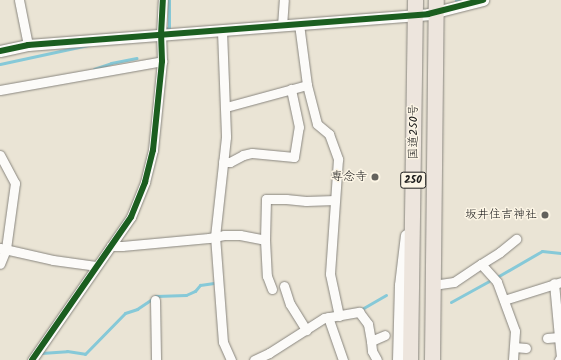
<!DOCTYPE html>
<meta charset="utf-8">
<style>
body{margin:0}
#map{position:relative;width:561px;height:360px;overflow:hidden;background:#eae4d5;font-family:Kalam,"Klee One",sans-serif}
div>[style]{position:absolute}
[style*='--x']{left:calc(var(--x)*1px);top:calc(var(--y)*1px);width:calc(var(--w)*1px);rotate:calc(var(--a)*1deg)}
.stream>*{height:3px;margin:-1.5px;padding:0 1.5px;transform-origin:1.5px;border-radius:1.5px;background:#86c9d8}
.roads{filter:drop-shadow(0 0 1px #89867f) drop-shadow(0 0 1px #89867f)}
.minor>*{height:9px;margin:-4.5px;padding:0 4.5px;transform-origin:4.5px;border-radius:4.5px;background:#fcfbf9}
.tertiary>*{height:11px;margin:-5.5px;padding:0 5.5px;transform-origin:5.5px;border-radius:5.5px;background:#fcfbf9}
.trunk>*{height:15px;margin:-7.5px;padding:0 7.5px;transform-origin:7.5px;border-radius:7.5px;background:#ede5dd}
.cycleway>*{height:6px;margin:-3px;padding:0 3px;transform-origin:3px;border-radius:3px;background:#1b5e20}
.dots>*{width:11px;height:11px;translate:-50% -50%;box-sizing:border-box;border:2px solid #fcf5e5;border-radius:50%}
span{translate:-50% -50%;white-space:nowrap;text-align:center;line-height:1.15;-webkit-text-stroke:3px #fcf5e5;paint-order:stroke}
.shield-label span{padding:1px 3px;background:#fcf5e5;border:1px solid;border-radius:3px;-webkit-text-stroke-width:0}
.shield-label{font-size:11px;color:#1c1c1c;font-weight:700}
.street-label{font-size:12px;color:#1c1c1c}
.poi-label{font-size:12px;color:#1c1c1c}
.right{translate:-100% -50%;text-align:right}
</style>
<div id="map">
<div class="stream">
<i style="--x:456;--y:0;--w:3;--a:0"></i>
<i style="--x:162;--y:29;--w:7;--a:-8"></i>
<i style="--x:169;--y:28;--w:28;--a:-90"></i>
<i style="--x:0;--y:64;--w:90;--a:-12.2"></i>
<i style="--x:94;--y:69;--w:18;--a:-19"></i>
<i style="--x:111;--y:63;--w:26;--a:-11"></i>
<i style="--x:497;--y:277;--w:52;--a:-30"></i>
<i style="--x:542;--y:251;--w:19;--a:6"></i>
<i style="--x:451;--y:302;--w:43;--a:-28.9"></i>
<i style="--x:360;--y:310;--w:30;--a:-30"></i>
<i style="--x:41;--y:353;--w:26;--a:-4"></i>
<i style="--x:67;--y:351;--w:18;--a:9"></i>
<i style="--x:85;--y:354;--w:57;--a:-45.7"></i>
<i style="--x:125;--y:313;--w:13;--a:-18"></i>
<i style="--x:137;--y:309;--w:23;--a:-34"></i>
<i style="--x:156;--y:296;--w:30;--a:-2"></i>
<i style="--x:186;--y:295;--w:10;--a:-24"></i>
<i style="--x:195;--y:291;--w:8;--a:-50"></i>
<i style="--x:200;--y:285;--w:14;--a:-8"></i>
</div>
<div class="roads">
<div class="minor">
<i style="--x:19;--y:0;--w:46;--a:78.7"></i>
<i style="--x:299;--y:24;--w:62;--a:82.5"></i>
<i style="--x:307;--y:85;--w:40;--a:75.6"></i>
<i style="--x:317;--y:124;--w:16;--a:40"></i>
<i style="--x:329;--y:134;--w:27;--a:70"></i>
<i style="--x:338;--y:159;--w:115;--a:94"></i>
<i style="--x:330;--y:274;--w:43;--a:77.9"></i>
<i style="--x:282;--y:26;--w:26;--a:-86"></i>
<i style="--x:222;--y:31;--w:106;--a:87.8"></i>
<i style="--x:226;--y:137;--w:100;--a:96.3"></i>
<i style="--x:215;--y:236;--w:106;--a:85.7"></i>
<i style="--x:223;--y:342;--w:20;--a:66"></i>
<i style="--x:0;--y:90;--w:165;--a:-10.1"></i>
<i style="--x:226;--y:107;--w:84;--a:-15.2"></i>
<i style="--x:0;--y:155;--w:32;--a:62"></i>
<i style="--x:15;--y:183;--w:67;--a:97.8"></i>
<i style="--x:6;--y:249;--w:16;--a:112"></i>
<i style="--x:223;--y:162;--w:7;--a:0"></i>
<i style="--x:230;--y:162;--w:15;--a:-28"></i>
<i style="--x:243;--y:155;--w:9;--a:-13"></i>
<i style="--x:252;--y:153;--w:42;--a:5.4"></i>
<i style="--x:294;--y:157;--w:30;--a:-81"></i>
<i style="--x:299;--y:127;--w:39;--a:-102"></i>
<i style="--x:265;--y:240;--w:36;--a:87"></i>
<i style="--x:267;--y:276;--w:14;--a:69"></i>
<i style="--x:111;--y:246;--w:11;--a:0"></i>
<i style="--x:122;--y:246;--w:87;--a:-5.3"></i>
<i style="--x:209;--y:238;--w:15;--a:-11"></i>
<i style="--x:224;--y:235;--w:16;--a:0"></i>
<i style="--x:240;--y:235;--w:25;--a:11"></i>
<i style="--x:265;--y:240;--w:41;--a:-88.6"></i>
<i style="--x:266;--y:199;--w:20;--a:0"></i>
<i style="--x:286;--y:199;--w:20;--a:6"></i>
<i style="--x:306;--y:201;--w:29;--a:-2"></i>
<i style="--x:0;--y:248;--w:54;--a:12.8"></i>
<i style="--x:53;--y:260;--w:43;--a:7.9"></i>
<i style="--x:481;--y:264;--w:22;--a:-32"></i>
<i style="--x:500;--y:252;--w:21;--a:-39"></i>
<i style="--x:433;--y:285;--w:21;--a:-8"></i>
<i style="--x:454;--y:282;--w:32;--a:-34"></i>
<i style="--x:481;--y:264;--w:24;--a:48"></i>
<i style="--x:497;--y:282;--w:52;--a:69.8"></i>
<i style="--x:515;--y:331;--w:29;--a:94"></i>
<i style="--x:284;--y:286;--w:19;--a:72"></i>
<i style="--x:290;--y:304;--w:31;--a:58"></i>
<i style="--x:155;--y:300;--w:60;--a:89"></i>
<i style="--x:504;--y:300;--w:60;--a:-17.5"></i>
<i style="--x:328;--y:317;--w:46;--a:70.8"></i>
<i style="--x:547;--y:338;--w:12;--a:-5"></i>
<i style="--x:559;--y:337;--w:54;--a:-95.3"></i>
<i style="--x:371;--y:341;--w:10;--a:84"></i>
<i style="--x:372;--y:351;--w:10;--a:61"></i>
<i style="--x:514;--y:347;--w:12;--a:5"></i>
<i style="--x:32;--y:360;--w:174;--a:-55.3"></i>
<i style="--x:131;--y:217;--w:38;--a:-68"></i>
<i style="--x:145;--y:182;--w:33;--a:-76"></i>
<i style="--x:153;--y:150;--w:89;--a:-84.2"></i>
<i style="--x:162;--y:61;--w:26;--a:-92"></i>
<i style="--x:161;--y:35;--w:35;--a:-87"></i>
<i style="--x:254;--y:360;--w:17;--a:-25"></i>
<i style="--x:269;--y:353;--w:65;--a:-32.5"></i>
<i style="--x:324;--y:318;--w:36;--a:-10"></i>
<i style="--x:359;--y:312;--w:15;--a:53"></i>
<i style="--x:368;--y:324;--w:17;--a:80"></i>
<i style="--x:371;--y:341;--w:15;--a:-23"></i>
<i style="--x:559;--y:360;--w:4;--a:-56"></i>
<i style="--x:561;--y:357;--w:20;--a:-96"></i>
</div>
<div class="tertiary">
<i style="--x:0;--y:51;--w:29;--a:-12"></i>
<i style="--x:28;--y:45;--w:401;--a:-4.4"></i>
<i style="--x:428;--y:14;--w:57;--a:-14.3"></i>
<i style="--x:398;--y:360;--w:75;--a:-88.5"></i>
<i style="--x:400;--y:285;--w:50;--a:-83.2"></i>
</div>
<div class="trunk">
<i style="--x:410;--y:360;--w:360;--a:-89.2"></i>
<i style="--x:432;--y:360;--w:360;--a:-89.4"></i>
</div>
</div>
<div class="cycleway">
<i style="--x:0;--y:51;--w:29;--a:-12"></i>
<i style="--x:28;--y:45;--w:401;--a:-4.4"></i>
<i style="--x:428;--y:14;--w:57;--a:-14.3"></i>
<i style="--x:32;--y:360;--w:174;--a:-55.3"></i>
<i style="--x:131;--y:217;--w:38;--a:-68"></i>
<i style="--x:145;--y:182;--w:33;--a:-76"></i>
<i style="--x:153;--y:150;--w:89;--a:-84.2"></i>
<i style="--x:162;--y:61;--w:26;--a:-92"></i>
<i style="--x:161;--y:35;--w:35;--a:-87"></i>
</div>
<div class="dots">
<i style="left:375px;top:177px;background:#64625d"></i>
<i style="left:545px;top:215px;background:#64625d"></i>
</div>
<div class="shield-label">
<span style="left:413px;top:180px">250</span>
</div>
<div class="street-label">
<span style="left:414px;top:132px;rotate:-90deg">国道250号</span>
</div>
<div class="poi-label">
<span class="right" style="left:367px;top:177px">専念寺</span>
<span class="right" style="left:537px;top:215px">坂井住吉神社</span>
</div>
</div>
